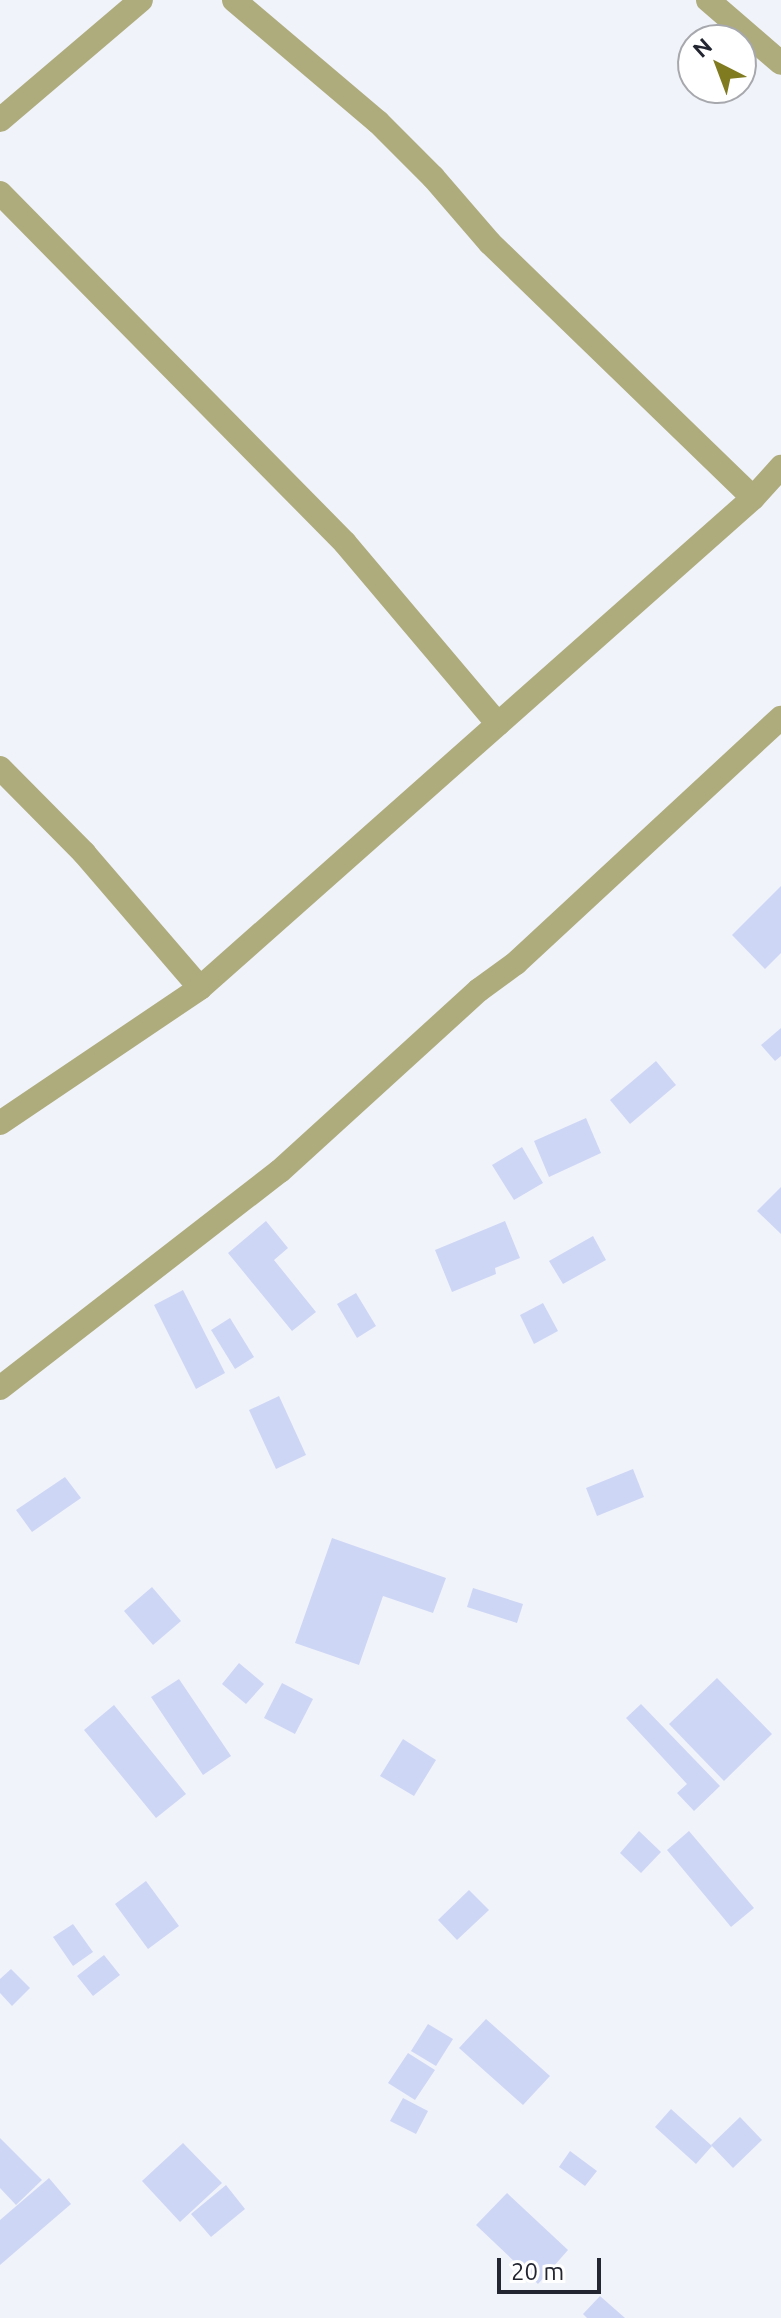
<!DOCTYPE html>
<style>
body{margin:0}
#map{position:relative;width:781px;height:2318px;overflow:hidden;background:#f1f3fa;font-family:Ubuntu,sans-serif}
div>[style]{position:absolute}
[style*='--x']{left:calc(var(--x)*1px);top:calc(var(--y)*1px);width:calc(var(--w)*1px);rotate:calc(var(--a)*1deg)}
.building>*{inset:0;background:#ced6f5}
.street>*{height:24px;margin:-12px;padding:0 12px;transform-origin:12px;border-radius:12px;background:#aeac7d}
span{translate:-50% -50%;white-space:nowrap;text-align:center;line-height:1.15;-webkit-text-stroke:6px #fff;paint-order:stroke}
.north{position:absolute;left:677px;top:24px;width:80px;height:80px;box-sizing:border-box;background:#fff;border:2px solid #a7a8ad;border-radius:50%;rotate:318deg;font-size:22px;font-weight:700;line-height:32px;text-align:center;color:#232631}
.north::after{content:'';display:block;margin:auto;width:28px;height:36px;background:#807b21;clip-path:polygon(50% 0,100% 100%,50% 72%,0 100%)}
.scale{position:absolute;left:497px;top:2258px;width:104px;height:36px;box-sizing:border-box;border:4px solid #232631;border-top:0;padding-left:10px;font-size:24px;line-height:28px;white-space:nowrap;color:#232631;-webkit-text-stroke:6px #fff;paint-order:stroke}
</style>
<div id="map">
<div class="building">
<i style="clip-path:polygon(781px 886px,781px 953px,765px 969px,732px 935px)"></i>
<i style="clip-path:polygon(781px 1028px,781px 1056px,775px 1061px,761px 1045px)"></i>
<i style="clip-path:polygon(656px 1061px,676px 1085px,630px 1124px,610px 1100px)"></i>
<i style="clip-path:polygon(586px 1118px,601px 1153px,549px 1177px,534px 1141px)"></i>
<i style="clip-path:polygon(522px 1147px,543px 1183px,514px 1200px,492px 1165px)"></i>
<i style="clip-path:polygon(781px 1187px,781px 1234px,757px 1211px)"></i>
<i style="clip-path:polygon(266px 1221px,288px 1248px,274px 1260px,316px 1312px,292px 1331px,228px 1253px)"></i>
<i style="clip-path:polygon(505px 1221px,520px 1258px,495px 1268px,496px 1274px,452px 1292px,435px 1250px)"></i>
<i style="clip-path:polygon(593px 1236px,606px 1260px,563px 1284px,549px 1261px)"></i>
<i style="clip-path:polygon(183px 1290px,225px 1373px,196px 1389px,154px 1305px)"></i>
<i style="clip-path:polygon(356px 1293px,376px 1326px,357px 1338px,337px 1304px)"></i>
<i style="clip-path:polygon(543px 1303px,558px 1331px,534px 1344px,520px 1315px)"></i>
<i style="clip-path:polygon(230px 1318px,254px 1357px,235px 1369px,211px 1330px)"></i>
<i style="clip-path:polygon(279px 1396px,306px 1455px,276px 1469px,249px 1410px)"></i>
<i style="clip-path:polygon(633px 1469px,644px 1497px,597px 1516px,586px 1488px)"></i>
<i style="clip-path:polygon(65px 1477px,81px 1498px,32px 1532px,16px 1510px)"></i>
<i style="clip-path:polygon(332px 1538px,446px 1578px,433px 1613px,383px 1596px,359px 1665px,295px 1643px)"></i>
<i style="clip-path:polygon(152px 1587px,181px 1621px,153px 1645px,124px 1611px)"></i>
<i style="clip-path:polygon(473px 1588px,523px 1604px,517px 1623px,467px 1607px)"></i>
<i style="clip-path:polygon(239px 1663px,264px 1684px,246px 1704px,222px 1684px)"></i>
<i style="clip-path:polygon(717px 1678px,772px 1734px,724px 1781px,669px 1724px)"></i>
<i style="clip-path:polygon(179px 1679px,231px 1756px,203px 1775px,151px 1697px)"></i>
<i style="clip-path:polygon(282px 1683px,313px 1699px,295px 1734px,264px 1718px)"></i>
<i style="clip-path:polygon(641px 1704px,720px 1786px,694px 1811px,677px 1793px,687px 1784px,626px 1718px)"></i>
<i style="clip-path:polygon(114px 1705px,186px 1794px,156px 1818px,84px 1730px)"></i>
<i style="clip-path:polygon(403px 1739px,436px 1760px,414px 1796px,380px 1776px)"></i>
<i style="clip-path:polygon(639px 1831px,661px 1852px,641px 1873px,620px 1853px)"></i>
<i style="clip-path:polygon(689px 1831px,754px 1908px,731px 1927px,667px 1850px)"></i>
<i style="clip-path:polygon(146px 1881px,179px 1926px,148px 1949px,115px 1904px)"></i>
<i style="clip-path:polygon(469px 1890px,489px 1910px,457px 1940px,438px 1920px)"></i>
<i style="clip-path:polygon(73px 1924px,93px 1952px,73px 1966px,53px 1937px)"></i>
<i style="clip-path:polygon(104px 1955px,120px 1975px,93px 1996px,77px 1976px)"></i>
<i style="clip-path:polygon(11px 1969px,30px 1988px,12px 2006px,0 1993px,0 1979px)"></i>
<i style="clip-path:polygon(486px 2019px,550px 2076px,523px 2105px,459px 2048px)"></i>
<i style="clip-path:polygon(428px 2024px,453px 2039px,436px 2066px,411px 2051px)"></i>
<i style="clip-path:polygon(408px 2053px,435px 2070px,415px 2100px,388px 2083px)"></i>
<i style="clip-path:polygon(403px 2098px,428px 2111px,416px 2134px,390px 2121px)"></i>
<i style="clip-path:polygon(671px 2109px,712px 2146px,696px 2164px,655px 2127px)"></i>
<i style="clip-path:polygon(740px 2117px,762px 2140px,733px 2168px,711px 2145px)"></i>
<i style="clip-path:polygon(0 2138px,42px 2180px,16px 2205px,0 2188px)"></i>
<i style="clip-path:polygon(183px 2143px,222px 2183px,180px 2222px,142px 2181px)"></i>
<i style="clip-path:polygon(570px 2151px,597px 2171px,585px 2186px,559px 2167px)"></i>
<i style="clip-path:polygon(49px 2178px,71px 2204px,0 2265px,0 2220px)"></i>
<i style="clip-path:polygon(226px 2185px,245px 2209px,211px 2237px,191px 2214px)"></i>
<i style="clip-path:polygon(507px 2193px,568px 2250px,538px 2284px,476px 2225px)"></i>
<i style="clip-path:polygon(600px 2296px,625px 2318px,587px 2318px,583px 2314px)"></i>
</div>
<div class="street">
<i style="--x:234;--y:0;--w:189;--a:40.3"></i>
<i style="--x:378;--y:122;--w:78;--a:45"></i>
<i style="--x:433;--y:177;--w:87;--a:49.2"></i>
<i style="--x:490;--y:243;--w:366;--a:44.1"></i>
<i style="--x:708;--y:0;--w:96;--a:40.8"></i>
<i style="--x:0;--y:120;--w:185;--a:-40.4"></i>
<i style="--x:0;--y:193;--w:491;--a:45.4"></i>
<i style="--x:345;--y:543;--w:237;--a:49.8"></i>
<i style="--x:0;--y:768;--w:120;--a:45.3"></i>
<i style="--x:84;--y:853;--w:178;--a:49.3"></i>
<i style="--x:0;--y:1123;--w:241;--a:-34"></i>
<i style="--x:200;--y:988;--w:739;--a:-41.54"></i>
<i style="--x:753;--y:498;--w:42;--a:-47.9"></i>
<i style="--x:0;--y:1388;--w:354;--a:-37.8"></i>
<i style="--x:280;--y:1171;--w:269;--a:-42.3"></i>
<i style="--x:479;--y:990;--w:46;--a:-36.1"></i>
<i style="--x:516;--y:963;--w:361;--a:-42.8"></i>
</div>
<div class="north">N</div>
<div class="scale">20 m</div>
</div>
